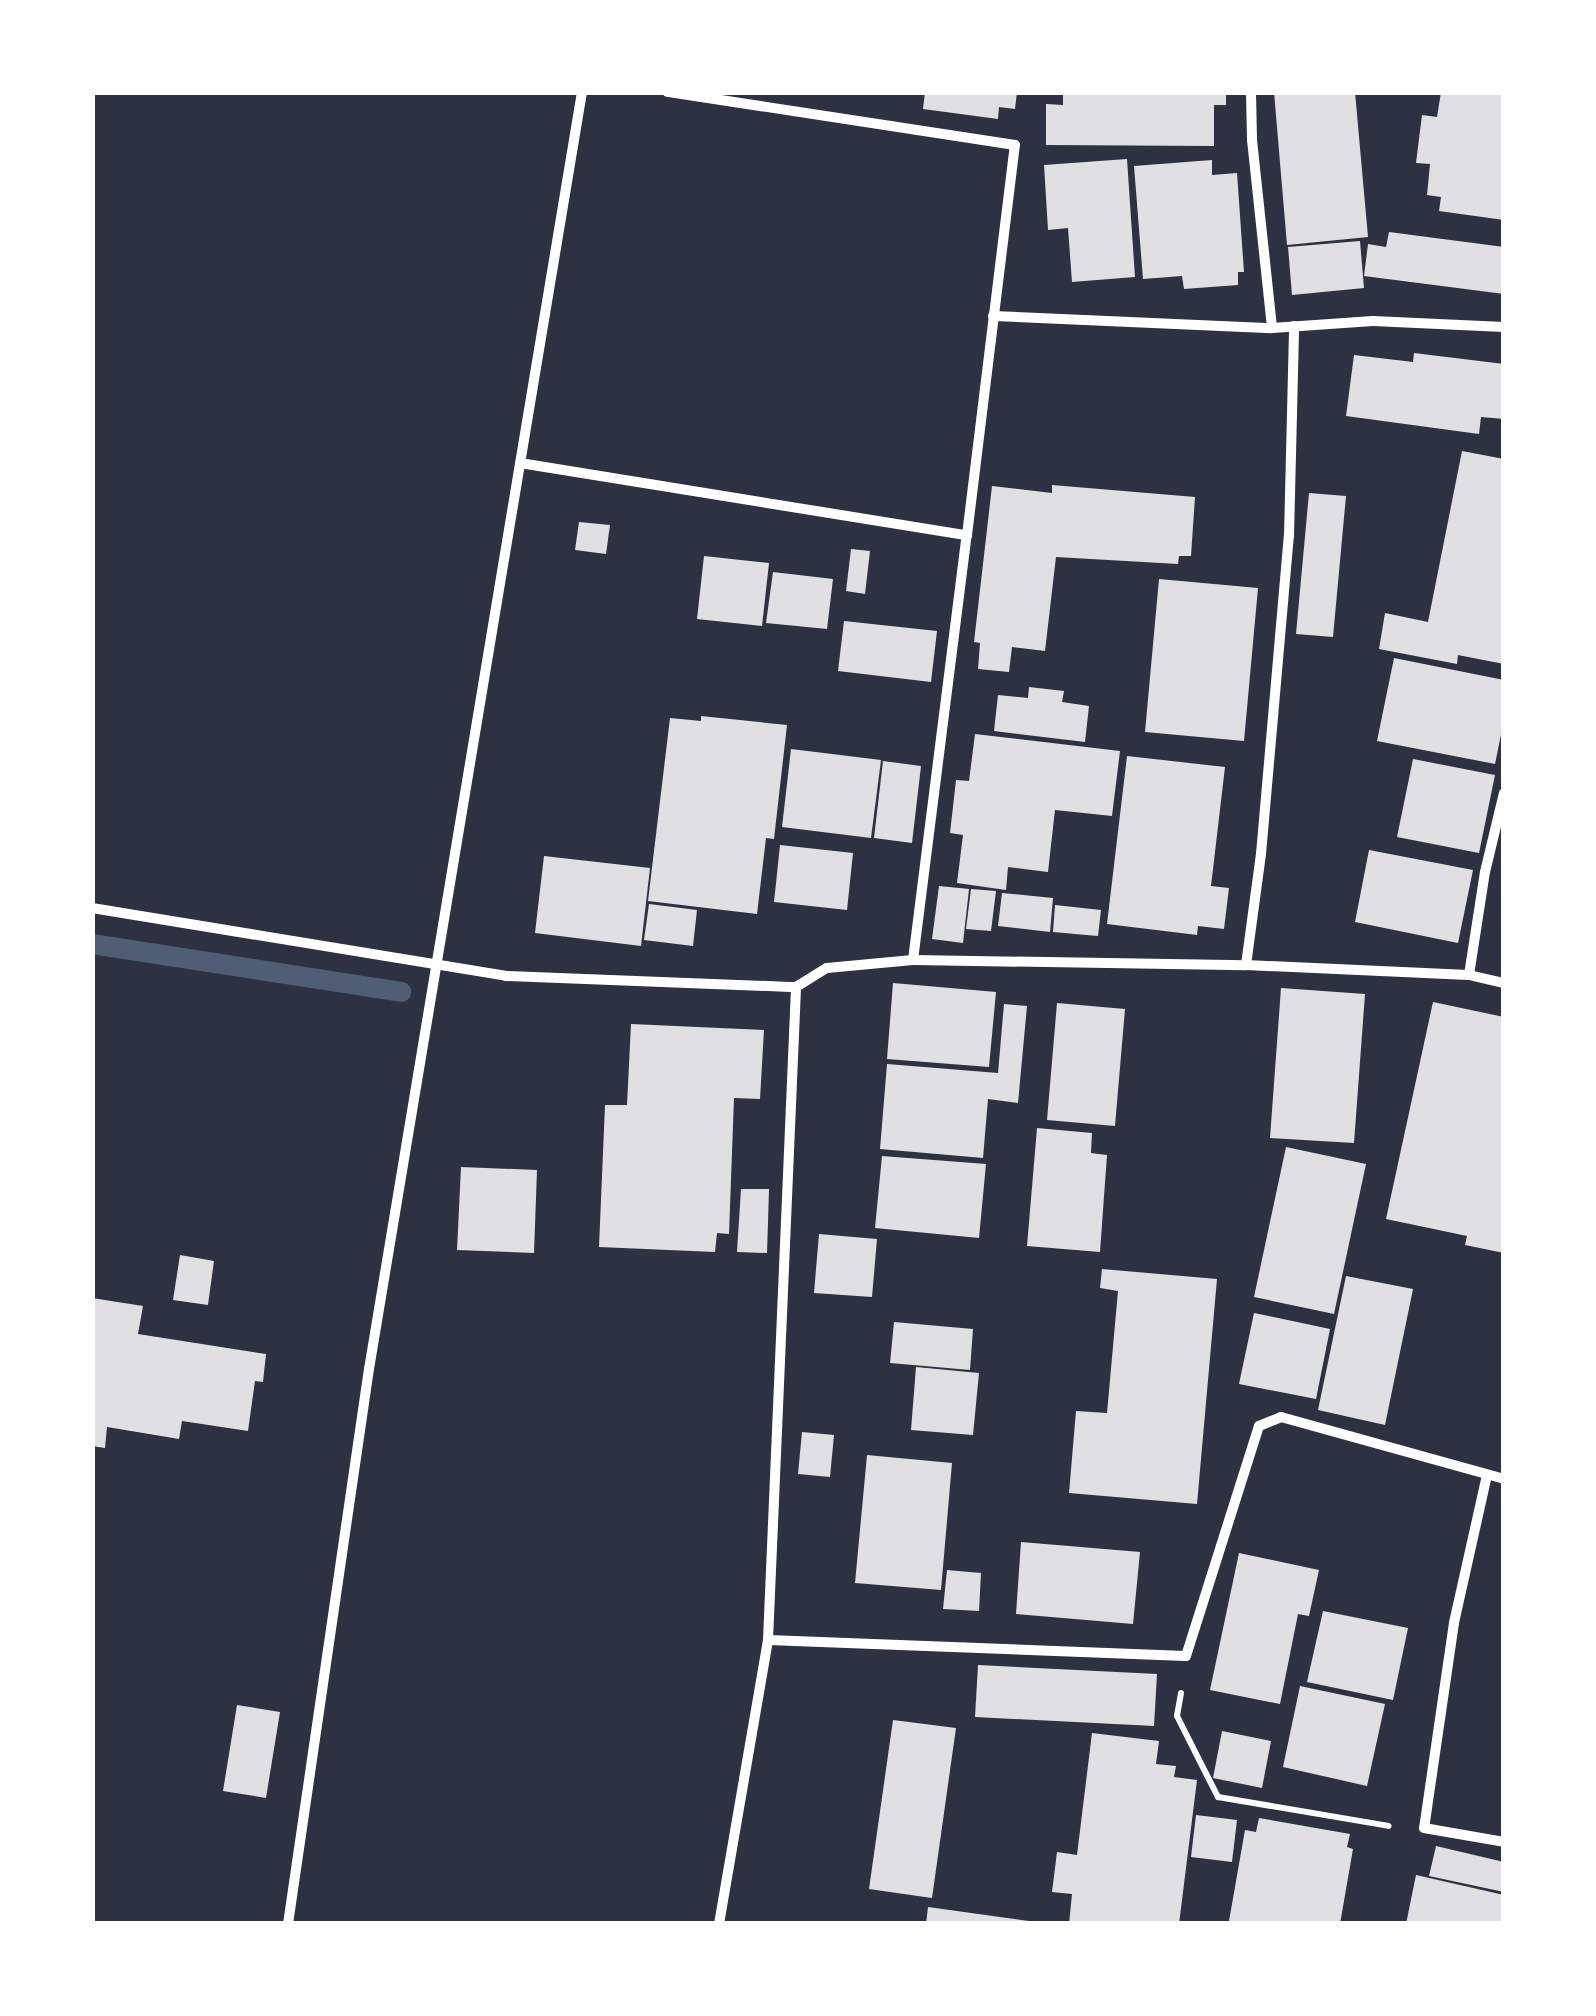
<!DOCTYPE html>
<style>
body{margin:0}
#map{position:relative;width:1596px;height:2016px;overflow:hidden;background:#2d3142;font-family:Rubik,sans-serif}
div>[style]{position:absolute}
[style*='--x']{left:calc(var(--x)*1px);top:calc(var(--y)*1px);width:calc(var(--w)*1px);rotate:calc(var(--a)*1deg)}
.stream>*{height:20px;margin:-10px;padding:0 10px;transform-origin:10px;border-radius:10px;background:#4f5d75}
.building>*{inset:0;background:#e0e0e3}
.path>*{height:6px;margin:-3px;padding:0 3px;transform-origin:3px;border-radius:3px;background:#fff}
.minor>*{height:10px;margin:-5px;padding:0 5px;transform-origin:5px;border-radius:5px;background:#fff}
span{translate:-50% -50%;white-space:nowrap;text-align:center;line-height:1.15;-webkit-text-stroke:10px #fff;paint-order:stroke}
.frame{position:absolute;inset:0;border:95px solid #fff;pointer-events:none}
</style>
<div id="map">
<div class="stream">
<i style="--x:92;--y:944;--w:313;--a:8.8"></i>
</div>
<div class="building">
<i style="clip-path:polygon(925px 92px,1017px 92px,1015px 109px,999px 107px,998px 119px,923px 109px)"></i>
<i style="clip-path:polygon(1063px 92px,1226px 92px,1226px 105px,1214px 105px,1214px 146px,1046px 145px,1046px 104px,1063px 105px)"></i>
<i style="clip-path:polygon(1274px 92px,1355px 92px,1368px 237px,1287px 245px)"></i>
<i style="clip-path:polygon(1441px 92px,1504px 92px,1504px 220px,1439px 211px,1441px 197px,1427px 195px,1430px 164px,1416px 163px,1422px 115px,1437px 117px)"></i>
<i style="clip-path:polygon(1127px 159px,1135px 277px,1072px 282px,1068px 228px,1048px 230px,1044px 165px)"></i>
<i style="clip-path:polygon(1212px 160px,1212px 175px,1237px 173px,1244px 272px,1238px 272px,1238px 285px,1184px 289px,1182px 276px,1143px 279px,1134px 166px)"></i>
<i style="clip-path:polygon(1389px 232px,1504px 247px,1504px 294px,1364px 276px,1368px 244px,1386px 247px)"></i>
<i style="clip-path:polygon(1360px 241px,1364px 288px,1292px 295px,1288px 247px)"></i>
<i style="clip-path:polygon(1414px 353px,1504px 364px,1504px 419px,1481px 417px,1479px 434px,1346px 416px,1354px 355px,1413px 362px)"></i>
<i style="clip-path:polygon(1462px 451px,1504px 459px,1504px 664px,1458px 655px,1457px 664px,1379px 649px,1385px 613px,1428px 622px)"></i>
<i style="clip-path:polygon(1052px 485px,1195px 497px,1191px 556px,1179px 556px,1178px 564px,1056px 557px,1045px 651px,1012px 647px,1009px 672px,978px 669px,980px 643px,974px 642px,992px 486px,1052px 493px)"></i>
<i style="clip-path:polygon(1309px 493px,1346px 496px,1333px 637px,1296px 634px)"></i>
<i style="clip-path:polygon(579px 522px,610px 525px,606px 554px,575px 550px)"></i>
<i style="clip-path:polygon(851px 549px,870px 551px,865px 594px,846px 591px)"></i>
<i style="clip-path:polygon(704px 556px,769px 563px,762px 626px,697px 619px)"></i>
<i style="clip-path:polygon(773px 572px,833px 579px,827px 629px,766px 623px)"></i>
<i style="clip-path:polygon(1159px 579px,1258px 588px,1244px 741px,1145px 732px)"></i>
<i style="clip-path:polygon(844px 621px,937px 631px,931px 682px,838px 671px)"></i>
<i style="clip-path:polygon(1394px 658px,1504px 680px,1504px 720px,1495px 764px,1377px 741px)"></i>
<i style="clip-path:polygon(1029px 687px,1064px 691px,1062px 702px,1089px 706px,1085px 742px,994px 731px,998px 695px,1028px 698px)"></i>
<i style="clip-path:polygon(701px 716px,787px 725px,774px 839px,766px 838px,757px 914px,648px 901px,670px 718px,701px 721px)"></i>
<i style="clip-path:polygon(975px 734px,1120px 751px,1112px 816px,1055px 810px,1048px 872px,1008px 867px,1006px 890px,957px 883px,963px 835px,950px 833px,956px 780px,969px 781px)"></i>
<i style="clip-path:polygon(791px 749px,881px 760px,871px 838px,782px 827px)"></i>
<i style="clip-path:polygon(1127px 756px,1225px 767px,1211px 886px,1229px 888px,1224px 929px,1198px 926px,1197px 935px,1107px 924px)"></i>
<i style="clip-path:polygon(1413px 759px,1495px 775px,1479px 853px,1397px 837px)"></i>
<i style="clip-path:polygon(883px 761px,921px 766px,912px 843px,874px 838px)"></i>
<i style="clip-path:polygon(780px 845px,853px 853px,847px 910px,774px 902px)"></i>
<i style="clip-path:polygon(1369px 850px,1473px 870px,1458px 943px,1355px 922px)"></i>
<i style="clip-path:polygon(544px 856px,650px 868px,641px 946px,535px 933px)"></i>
<i style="clip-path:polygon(939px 886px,969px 889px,963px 943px,932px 939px)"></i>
<i style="clip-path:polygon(971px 889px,996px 891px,991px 931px,966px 929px)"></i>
<i style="clip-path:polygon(1002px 893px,1053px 898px,1050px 932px,998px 926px)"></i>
<i style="clip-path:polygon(649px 904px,697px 910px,693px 946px,644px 940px)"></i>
<i style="clip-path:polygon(1055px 905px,1101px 910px,1098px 936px,1053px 932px)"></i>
<i style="clip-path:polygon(893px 983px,996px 992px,989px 1067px,887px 1059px)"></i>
<i style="clip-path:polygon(1281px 988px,1365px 994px,1354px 1143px,1270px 1138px)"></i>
<i style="clip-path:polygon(1433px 1002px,1504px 1017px,1504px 1253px,1465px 1245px,1467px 1236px,1386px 1219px)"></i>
<i style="clip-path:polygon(1057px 1003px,1125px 1009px,1115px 1126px,1047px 1120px)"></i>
<i style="clip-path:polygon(1004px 1004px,1027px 1006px,1018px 1103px,988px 1099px,983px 1158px,880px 1149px,887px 1064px,998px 1073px)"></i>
<i style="clip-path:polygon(631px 1024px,764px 1030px,760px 1099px,734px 1098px,729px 1234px,717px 1233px,715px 1252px,599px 1247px,605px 1105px,627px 1105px)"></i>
<i style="clip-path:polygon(1037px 1128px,1092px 1133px,1091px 1153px,1107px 1155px,1100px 1252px,1027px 1246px)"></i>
<i style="clip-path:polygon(1286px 1147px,1366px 1164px,1334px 1314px,1254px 1297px)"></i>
<i style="clip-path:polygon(882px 1156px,986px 1164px,979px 1238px,875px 1228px)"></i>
<i style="clip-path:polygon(461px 1167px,537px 1170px,534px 1253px,457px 1250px)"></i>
<i style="clip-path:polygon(741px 1189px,769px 1189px,767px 1253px,737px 1252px)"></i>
<i style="clip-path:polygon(819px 1234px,877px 1239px,872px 1297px,814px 1293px)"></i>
<i style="clip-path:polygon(180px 1255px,214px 1261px,208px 1305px,173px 1300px)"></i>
<i style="clip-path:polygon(1102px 1269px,1217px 1279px,1197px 1504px,1069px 1493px,1076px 1411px,1107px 1413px,1118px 1291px,1100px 1288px)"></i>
<i style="clip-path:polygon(1346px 1276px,1413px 1289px,1385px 1425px,1318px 1410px)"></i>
<i style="clip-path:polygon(92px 1298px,143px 1306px,138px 1334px,266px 1354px,263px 1382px,255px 1381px,248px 1431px,182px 1421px,179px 1439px,107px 1427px,105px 1448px,92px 1446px)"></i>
<i style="clip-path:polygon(1254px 1313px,1330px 1329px,1316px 1399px,1239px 1384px)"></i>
<i style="clip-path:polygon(894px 1322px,973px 1329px,970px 1370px,890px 1363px)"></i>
<i style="clip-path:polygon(916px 1367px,979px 1373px,973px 1435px,911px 1430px)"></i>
<i style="clip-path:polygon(802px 1432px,834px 1435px,830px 1477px,798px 1474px)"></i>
<i style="clip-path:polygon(867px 1455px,952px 1463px,941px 1590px,855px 1583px)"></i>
<i style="clip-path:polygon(1021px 1542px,1140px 1552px,1133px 1624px,1016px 1614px)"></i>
<i style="clip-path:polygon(1239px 1553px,1319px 1570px,1309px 1616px,1298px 1614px,1280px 1704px,1210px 1690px)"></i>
<i style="clip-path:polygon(947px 1570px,981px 1573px,979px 1611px,943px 1609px)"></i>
<i style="clip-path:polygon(1323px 1611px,1408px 1628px,1393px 1700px,1307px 1682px)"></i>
<i style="clip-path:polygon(978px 1665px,1157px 1674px,1154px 1726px,975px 1717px)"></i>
<i style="clip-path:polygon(1300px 1686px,1385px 1704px,1367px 1786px,1283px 1767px)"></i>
<i style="clip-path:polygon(237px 1705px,280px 1712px,266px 1798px,223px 1791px)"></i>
<i style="clip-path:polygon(893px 1720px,956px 1728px,932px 1898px,869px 1889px)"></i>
<i style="clip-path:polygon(1222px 1731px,1271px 1741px,1262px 1788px,1213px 1778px)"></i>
<i style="clip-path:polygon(1092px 1733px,1159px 1741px,1156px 1764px,1176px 1766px,1174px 1777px,1197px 1780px,1179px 1924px,1069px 1924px,1072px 1894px,1052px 1892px,1057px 1852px,1077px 1855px)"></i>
<i style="clip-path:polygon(1196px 1815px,1237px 1820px,1232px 1862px,1191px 1857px)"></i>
<i style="clip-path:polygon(1259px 1818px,1350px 1834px,1347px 1847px,1353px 1849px,1340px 1924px,1229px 1921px,1245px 1830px,1256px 1832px)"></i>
<i style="clip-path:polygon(1436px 1846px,1504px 1862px,1504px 1892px,1429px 1876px)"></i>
<i style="clip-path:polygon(1416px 1875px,1504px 1895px,1504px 1924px,1406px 1924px)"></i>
<i style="clip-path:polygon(928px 1907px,1029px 1921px,1029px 1924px,926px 1924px)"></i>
</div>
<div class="path">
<i style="--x:1181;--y:1693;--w:23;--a:100"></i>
<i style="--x:1177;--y:1716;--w:91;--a:63.2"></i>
<i style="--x:1218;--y:1797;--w:173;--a:9.6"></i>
</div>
<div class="minor">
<i style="--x:1251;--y:92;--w:48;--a:88.8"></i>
<i style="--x:1252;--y:140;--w:189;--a:83.9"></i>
<i style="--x:993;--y:316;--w:279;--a:2.5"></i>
<i style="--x:1272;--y:328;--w:101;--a:-4"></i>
<i style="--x:1373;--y:321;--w:131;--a:2.6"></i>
<i style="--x:520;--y:463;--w:453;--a:9.2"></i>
<i style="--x:967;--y:535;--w:393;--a:-83"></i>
<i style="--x:1015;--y:145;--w:352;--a:-171.3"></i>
<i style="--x:92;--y:908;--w:420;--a:9.3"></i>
<i style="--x:506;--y:976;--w:290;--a:2.2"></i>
<i style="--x:796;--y:987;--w:36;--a:-32"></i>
<i style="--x:827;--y:968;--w:86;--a:-5.3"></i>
<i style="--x:913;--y:960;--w:333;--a:0.9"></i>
<i style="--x:1246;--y:965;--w:223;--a:2.6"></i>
<i style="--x:1469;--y:975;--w:36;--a:13"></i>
<i style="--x:913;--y:960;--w:428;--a:-82.8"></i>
<i style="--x:1246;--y:965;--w:112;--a:-82.3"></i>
<i style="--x:1261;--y:854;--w:319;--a:-85"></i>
<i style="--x:1289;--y:536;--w:210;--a:-88.6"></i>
<i style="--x:1469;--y:975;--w:104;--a:-81.2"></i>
<i style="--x:1485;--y:872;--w:81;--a:-76.5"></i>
<i style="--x:1487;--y:1475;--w:152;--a:102.6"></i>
<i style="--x:1454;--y:1623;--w:207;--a:98.3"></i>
<i style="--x:1424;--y:1828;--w:81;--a:9.9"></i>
<i style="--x:768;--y:1640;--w:418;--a:2.2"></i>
<i style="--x:1186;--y:1656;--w:241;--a:-72.4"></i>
<i style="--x:1259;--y:1426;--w:24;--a:-22"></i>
<i style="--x:1281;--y:1417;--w:231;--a:15.5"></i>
<i style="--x:288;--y:1924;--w:561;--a:-81.7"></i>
<i style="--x:369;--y:1369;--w:1295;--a:-80.53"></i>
<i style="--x:719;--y:1924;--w:288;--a:-80.2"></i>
<i style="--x:768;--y:1640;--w:654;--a:-87.54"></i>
</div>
<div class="frame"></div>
</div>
